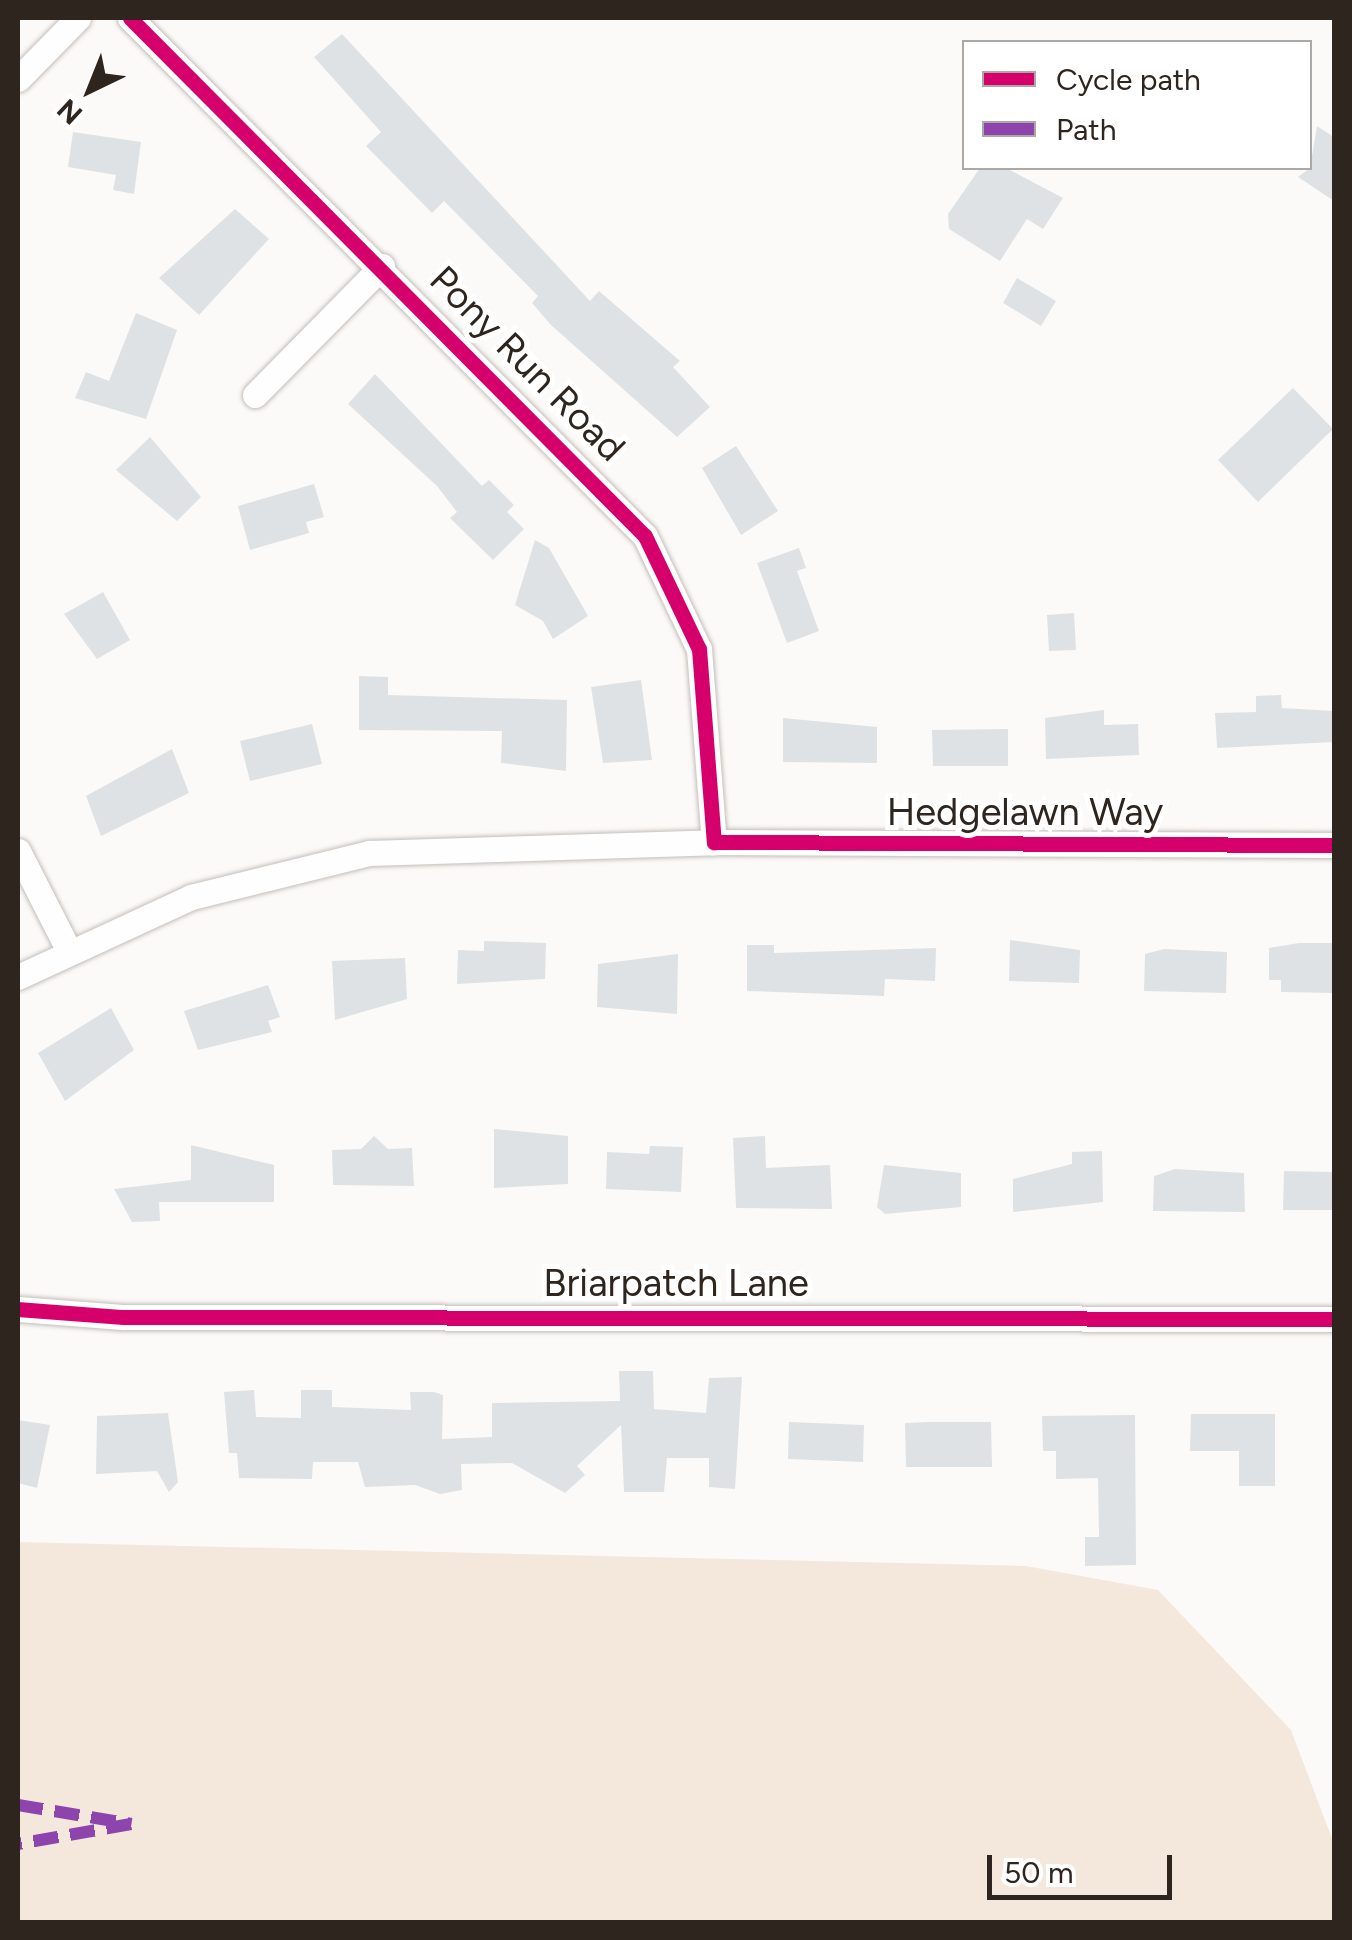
<!DOCTYPE html>
<style>
body{margin:0}
#map{position:relative;width:1352px;height:1940px;overflow:hidden;background:#fcfaf8;font-family:Figtree,sans-serif}
div>[style]{position:absolute}
[style*='--x']{left:calc(var(--x)*1px);top:calc(var(--y)*1px);width:calc(var(--w)*1px);rotate:calc(var(--a)*1deg)}
.green>*{inset:0;background:#f4e7dc}
.building>*{inset:0;background:#dee2e4}
.roads{filter:drop-shadow(0 0 2px #c3beba) drop-shadow(0 0 2px #c3beba)}
.minor>*{height:25px;margin:-12.5px;padding:0 12.5px;transform-origin:12.5px;border-radius:12.5px;background:#fffefe}
.quiet>*{height:12px;margin-top:-6px;transform-origin:0;background:repeating-linear-gradient(90deg,#8e44ad 0 25px,transparent 0 37px)}
.cycleway>*{height:15px;margin:-7.5px;padding:0 7.5px;transform-origin:7.5px;border-radius:7.5px;background:#d6006c}
span{translate:-50% -50%;white-space:nowrap;text-align:center;line-height:1.15;-webkit-text-stroke:10px #fff;paint-order:stroke}
.street-label{font-size:38px;color:#2e251f}
.frame{position:absolute;inset:0;border:20px solid #2e251f;pointer-events:none}
.legend{position:absolute;left:962px;top:40px;width:350px;height:130px;box-sizing:border-box;background:#fff;border:2px solid #aba8a5;margin:0;padding:12px 18px;list-style:none;font-size:30px;color:#2e251f}
.legend li{display:flex;align-items:center;gap:20px;height:50px}
.legend b{width:50px;border:2px solid #aba8a5}
.north{position:absolute;left:40px;top:40px;width:100px;height:100px;-webkit-text-stroke:8px #fff;paint-order:stroke;rotate:223deg;font-size:28px;font-weight:700;line-height:40px;text-align:center;color:#2e251f}
.north::after{content:'';display:block;margin:auto;width:35px;height:45px;background:#2e251f;clip-path:polygon(50% 0,100% 100%,50% 72%,0 100%)}
.scale{position:absolute;left:987px;top:1855px;width:185px;height:45px;box-sizing:border-box;border:5px solid #2e251f;border-top:0;padding-left:12px;font-size:30px;line-height:35px;white-space:nowrap;color:#2e251f;-webkit-text-stroke:8px #fff;paint-order:stroke}
</style>
<div id="map">
<div class="green">
<i style="clip-path:polygon(18px 1542px,1026px 1566px,1158px 1590px,1291px 1730px,1334px 1844px,1334px 1922px,18px 1922px)"></i>
</div>
<div class="building">
<i style="clip-path:polygon(342px 34px,590px 301px,599px 291px,680px 361px,673px 367px,710px 407px,677px 437px,551px 325px,532px 303px,538px 296px,444px 201px,432px 213px,366px 146px,381px 132px,314px 57px)"></i>
<i style="clip-path:polygon(1317px 126px,1334px 137px,1334px 201px,1298px 177px,1310px 168px)"></i>
<i style="clip-path:polygon(73px 132px,141px 142px,134px 194px,113px 190px,116px 175px,68px 167px)"></i>
<i style="clip-path:polygon(980px 168px,1006px 168px,1063px 198px,1043px 229px,1027px 219px,1000px 261px,949px 229px,948px 214px)"></i>
<i style="clip-path:polygon(235px 209px,269px 239px,199px 315px,159px 278px)"></i>
<i style="clip-path:polygon(1017px 278px,1056px 301px,1041px 326px,1003px 303px)"></i>
<i style="clip-path:polygon(136px 313px,177px 330px,146px 419px,75px 398px,86px 372px,109px 381px)"></i>
<i style="clip-path:polygon(375px 374px,482px 486px,489px 480px,514px 505px,507px 512px,524px 529px,493px 560px,450px 518px,457px 512px,437px 486px,348px 404px)"></i>
<i style="clip-path:polygon(1293px 388px,1333px 429px,1258px 502px,1218px 460px)"></i>
<i style="clip-path:polygon(150px 437px,201px 497px,177px 521px,116px 470px)"></i>
<i style="clip-path:polygon(736px 446px,778px 511px,741px 535px,702px 468px)"></i>
<i style="clip-path:polygon(314px 484px,324px 517px,306px 522px,309px 533px,250px 550px,238px 506px)"></i>
<i style="clip-path:polygon(535px 540px,549px 548px,588px 616px,553px 639px,543px 621px,515px 605px)"></i>
<i style="clip-path:polygon(799px 548px,806px 568px,797px 571px,819px 631px,787px 643px,757px 563px)"></i>
<i style="clip-path:polygon(103px 592px,130px 640px,97px 659px,64px 614px)"></i>
<i style="clip-path:polygon(1074px 613px,1076px 650px,1049px 651px,1047px 615px)"></i>
<i style="clip-path:polygon(359px 676px,388px 677px,388px 695px,567px 700px,566px 771px,501px 763px,502px 731px,359px 730px)"></i>
<i style="clip-path:polygon(641px 680px,652px 760px,603px 763px,591px 687px)"></i>
<i style="clip-path:polygon(1281px 695px,1282px 708px,1334px 711px,1334px 742px,1217px 748px,1215px 713px,1256px 712px,1256px 696px)"></i>
<i style="clip-path:polygon(1104px 710px,1104px 725px,1138px 724px,1139px 755px,1046px 759px,1045px 718px)"></i>
<i style="clip-path:polygon(783px 718px,877px 727px,877px 763px,783px 762px)"></i>
<i style="clip-path:polygon(312px 724px,322px 764px,250px 781px,240px 741px)"></i>
<i style="clip-path:polygon(1008px 729px,1008px 766px,933px 766px,932px 730px)"></i>
<i style="clip-path:polygon(172px 749px,189px 793px,101px 836px,86px 796px)"></i>
<i style="clip-path:polygon(1010px 940px,1080px 950px,1079px 983px,1009px 981px)"></i>
<i style="clip-path:polygon(484px 941px,546px 943px,545px 979px,457px 984px,458px 950px,484px 951px)"></i>
<i style="clip-path:polygon(1299px 943px,1334px 943px,1334px 993px,1281px 992px,1281px 980px,1269px 980px,1269px 948px)"></i>
<i style="clip-path:polygon(747px 945px,774px 945px,774px 953px,936px 948px,935px 981px,885px 979px,884px 996px,747px 991px)"></i>
<i style="clip-path:polygon(1164px 949px,1227px 952px,1226px 993px,1144px 991px,1145px 954px)"></i>
<i style="clip-path:polygon(678px 954px,677px 1014px,597px 1007px,598px 964px)"></i>
<i style="clip-path:polygon(405px 958px,407px 999px,335px 1020px,332px 961px)"></i>
<i style="clip-path:polygon(268px 985px,280px 1017px,268px 1021px,272px 1032px,198px 1050px,184px 1011px)"></i>
<i style="clip-path:polygon(111px 1008px,134px 1050px,65px 1101px,38px 1053px)"></i>
<i style="clip-path:polygon(494px 1129px,568px 1136px,568px 1184px,494px 1188px)"></i>
<i style="clip-path:polygon(374px 1136px,388px 1149px,412px 1148px,414px 1186px,333px 1185px,332px 1150px,361px 1149px)"></i>
<i style="clip-path:polygon(765px 1136px,766px 1168px,830px 1165px,832px 1209px,736px 1208px,733px 1138px)"></i>
<i style="clip-path:polygon(191px 1145px,274px 1165px,274px 1202px,159px 1202px,160px 1221px,132px 1222px,114px 1189px,191px 1180px)"></i>
<i style="clip-path:polygon(650px 1146px,683px 1147px,681px 1192px,606px 1189px,607px 1152px,649px 1154px)"></i>
<i style="clip-path:polygon(1102px 1151px,1103px 1202px,1013px 1212px,1013px 1179px,1072px 1164px,1072px 1152px)"></i>
<i style="clip-path:polygon(884px 1165px,961px 1173px,961px 1207px,885px 1214px,877px 1207px)"></i>
<i style="clip-path:polygon(1175px 1169px,1244px 1173px,1245px 1212px,1153px 1211px,1154px 1176px)"></i>
<i style="clip-path:polygon(1284px 1171px,1334px 1172px,1334px 1210px,1283px 1210px)"></i>
<i style="clip-path:polygon(619px 1371px,653px 1371px,654px 1409px,706px 1413px,709px 1378px,742px 1377px,735px 1489px,709px 1487px,709px 1458px,667px 1458px,664px 1492px,624px 1492px,621px 1425px,577px 1466px,585px 1475px,565px 1493px,512px 1463px,461px 1464px,462px 1490px,440px 1494px,415px 1485px,365px 1487px,358px 1462px,313px 1462px,312px 1479px,239px 1478px,237px 1453px,229px 1453px,224px 1392px,254px 1390px,256px 1417px,301px 1418px,301px 1390px,332px 1390px,332px 1407px,411px 1410px,410px 1392px,434px 1392px,443px 1395px,442px 1439px,492px 1437px,492px 1403px,620px 1401px)"></i>
<i style="clip-path:polygon(168px 1413px,178px 1482px,169px 1492px,157px 1471px,96px 1474px,97px 1416px)"></i>
<i style="clip-path:polygon(1191px 1414px,1275px 1414px,1275px 1486px,1239px 1486px,1239px 1451px,1190px 1451px)"></i>
<i style="clip-path:polygon(1135px 1415px,1136px 1565px,1085px 1566px,1085px 1537px,1099px 1537px,1098px 1478px,1056px 1479px,1056px 1451px,1043px 1451px,1042px 1416px)"></i>
<i style="clip-path:polygon(18px 1420px,50px 1425px,37px 1488px,18px 1483px)"></i>
<i style="clip-path:polygon(789px 1422px,864px 1425px,863px 1462px,788px 1459px)"></i>
<i style="clip-path:polygon(930px 1422px,991px 1422px,992px 1467px,906px 1467px,905px 1423px)"></i>
</div>
<div class="roads">
<div class="minor">
<i style="--x:130;--y:18;--w:730;--a:45.17"></i>
<i style="--x:645;--y:536;--w:125;--a:64.5"></i>
<i style="--x:699;--y:649;--w:194;--a:85.6"></i>
<i style="--x:18;--y:79;--w:86;--a:-45.5"></i>
<i style="--x:255;--y:395;--w:181;--a:-45.4"></i>
<i style="--x:18;--y:851;--w:110;--a:63"></i>
<i style="--x:18;--y:977;--w:191;--a:-24.8"></i>
<i style="--x:191;--y:897;--w:183;--a:-13.9"></i>
<i style="--x:369;--y:853;--w:345;--a:-1.8"></i>
<i style="--x:714;--y:842;--w:620;--a:0.28"></i>
<i style="--x:18;--y:1309;--w:105;--a:4.4"></i>
<i style="--x:123;--y:1317;--w:1211;--a:0.09"></i>
</div>
</div>
<div class="quiet">
<i style="--x:18;--y:1805;--w:115;--a:9.5"></i>
<i style="--x:131;--y:1824;--w:115;--a:170"></i>
</div>
<div class="cycleway">
<i style="--x:130;--y:18;--w:730;--a:45.17"></i>
<i style="--x:645;--y:536;--w:125;--a:64.5"></i>
<i style="--x:699;--y:649;--w:194;--a:85.6"></i>
<i style="--x:714;--y:842;--w:620;--a:0.28"></i>
<i style="--x:18;--y:1309;--w:105;--a:4.4"></i>
<i style="--x:123;--y:1317;--w:1211;--a:0.09"></i>
</div>
<div class="street-label">
<span style="left:527px;top:364px;rotate:45deg">Pony Run Road</span>
<span style="left:1025px;top:813px">Hedgelawn Way</span>
<span style="left:676px;top:1284px">Briarpatch Lane</span>
</div>
<div class="frame"></div>
<ul class="legend">
<li><b style="height:12px;background:#d6006c"></b>Cycle path</li>
<li><b style="height:12px;background:#8e44ad"></b>Path</li>
</ul>
<div class="north">N</div>
<div class="scale">50 m</div>
</div>
